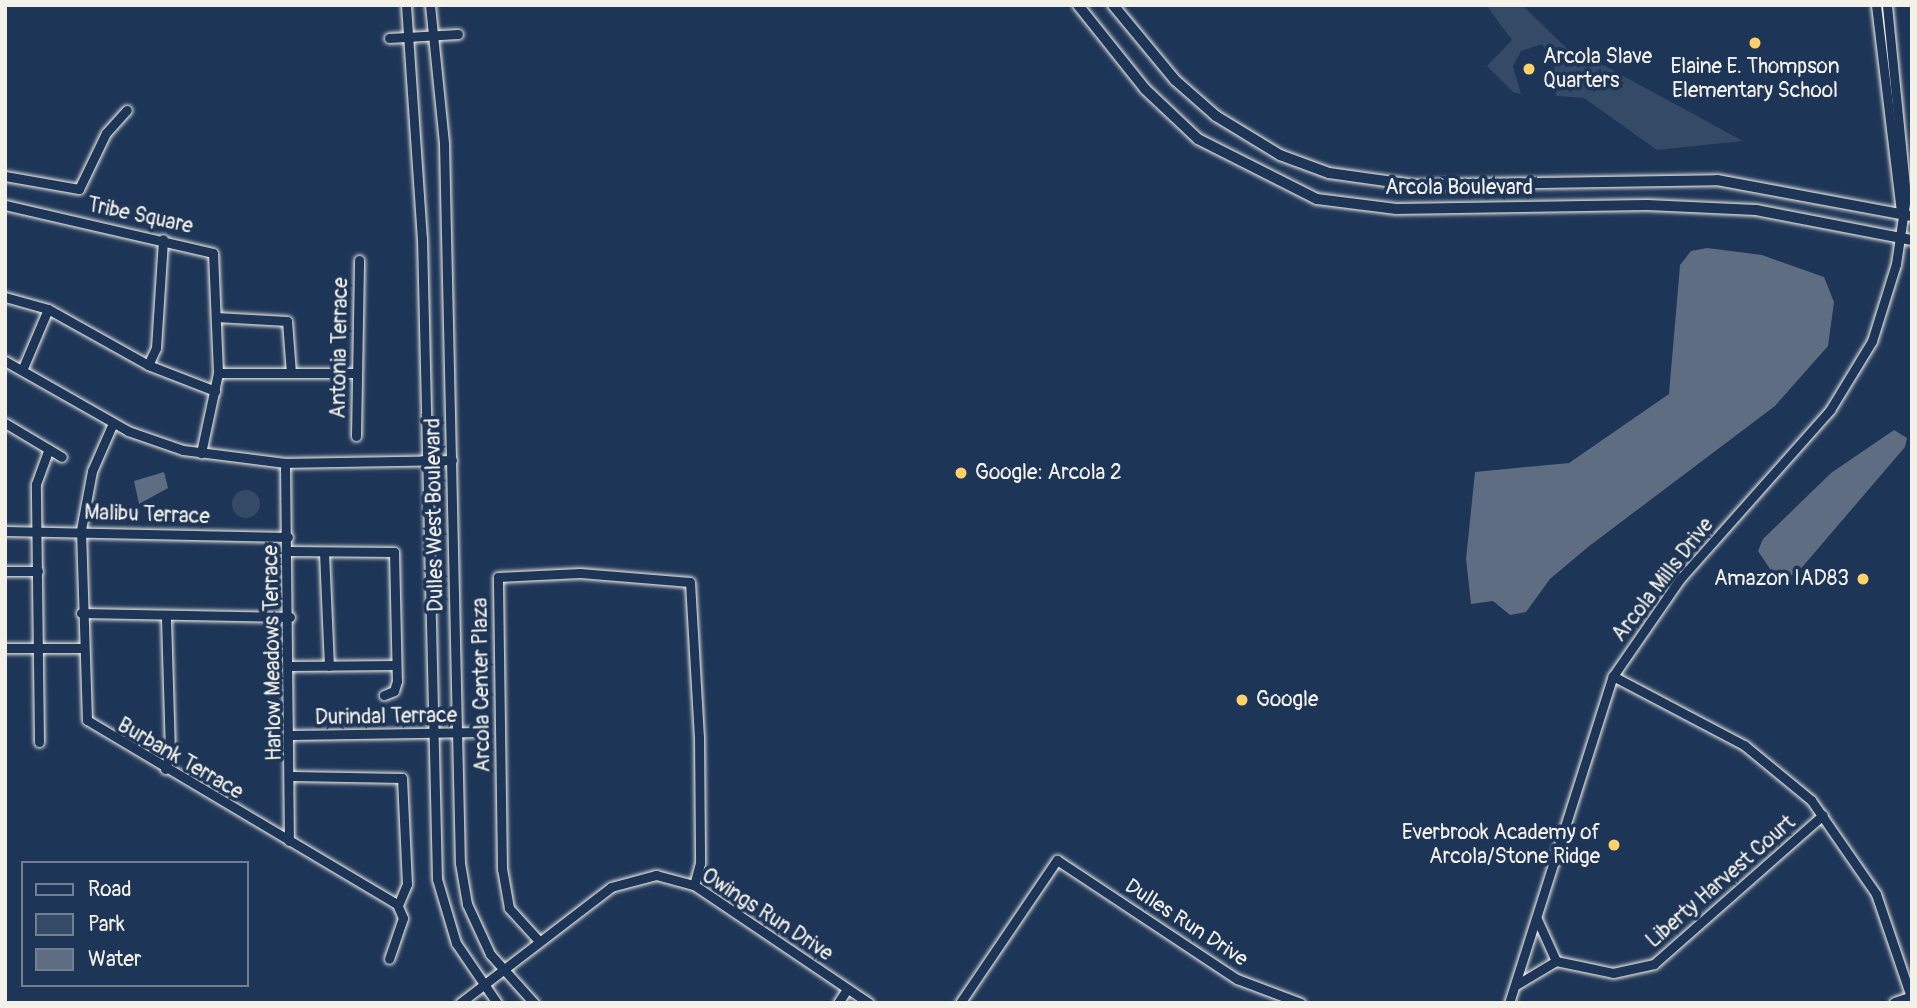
<!DOCTYPE html>
<style>
body{margin:0}
#map{position:relative;width:1917px;height:1008px;overflow:hidden;background:#1d3557;font-family:Pangolin,sans-serif}
div>[style]{position:absolute}
[style*='--x']{left:calc(var(--x)*1px);top:calc(var(--y)*1px);width:calc(var(--w)*1px);rotate:calc(var(--a)*1deg)}
.green>*{inset:0;background:#354a67}
.round{border-radius:50%}
.water>*{inset:0;background:#5e6d82}
.roads{filter:drop-shadow(0 0 2px #f4f1e8) drop-shadow(0 0 2px #f4f1e8)}
.minor>*{height:9px;margin:-4.5px;padding:0 4.5px;transform-origin:4.5px;border-radius:4.5px;background:#1d3557}
.major>*{height:10px;margin:-5px;padding:0 5px;transform-origin:5px;border-radius:5px;background:#1d3557}
.dots>*{width:19px;height:19px;translate:-50% -50%;box-sizing:border-box;border:4px solid #1d3557;border-radius:50%}
span{translate:-50% -50%;white-space:nowrap;text-align:center;line-height:1.15;-webkit-text-stroke:7px #1d3557;paint-order:stroke}
.poi-label{font-size:21px;color:#f4f1e8}
.left{translate:0 -50%;text-align:left}
.right{translate:-100% -50%;text-align:right}
.street-label{font-size:21px;color:#f4f1e8}
.frame{position:absolute;inset:0;border:7px solid #f4f1e8;pointer-events:none}
.legend{position:absolute;left:21px;top:861px;width:228px;height:126px;box-sizing:border-box;background:#1d3557;border:2px solid #738091;margin:0;padding:9px 12px;list-style:none;font-size:21px;color:#f4f1e8}
.legend li{display:flex;align-items:center;gap:14px;height:35px}
.legend b{width:35px;border:2px solid #738091}
</style>
<div id="map">
<div class="green">
<i style="clip-path:polygon(1486px 5px,1522px 5px,1586px 67px,1603px 65px,1743px 141px,1657px 150px,1584px 98px,1556px 96px,1554px 63px,1542px 44px,1521px 51px,1513px 66px,1521px 94px,1513px 92px,1487px 66px,1512px 40px)"></i>
<i class="round" style="left:232px;top:490px;width:28px;height:28px"></i>
</div>
<div class="water">
<i style="clip-path:polygon(1707px 248px,1762px 255px,1824px 277px,1834px 302px,1828px 346px,1775px 406px,1588px 547px,1550px 579px,1526px 612px,1510px 615px,1493px 601px,1471px 604px,1466px 559px,1475px 472px,1569px 463px,1669px 394px,1680px 265px,1691px 251px)"></i>
<i style="clip-path:polygon(1894px 430px,1907px 438px,1905px 447px,1798px 572px,1786px 578px,1770px 569px,1758px 551px,1763px 539px,1831px 473px)"></i>
<i style="clip-path:polygon(164px 472px,168px 488px,139px 504px,134px 481px)"></i>
</div>
<div class="roads">
<div class="minor">
<i style="--x:406;--y:5;--w:234;--a:86.1"></i>
<i style="--x:422;--y:238;--w:641;--a:88.66"></i>
<i style="--x:437;--y:879;--w:67;--a:73.5"></i>
<i style="--x:456;--y:943;--w:73;--a:55.7"></i>
<i style="--x:430;--y:5;--w:140;--a:84.2"></i>
<i style="--x:444;--y:144;--w:719;--a:88.73"></i>
<i style="--x:460;--y:863;--w:42;--a:80.3"></i>
<i style="--x:467;--y:904;--w:55;--a:65.3"></i>
<i style="--x:490;--y:954;--w:66;--a:48.1"></i>
<i style="--x:1876;--y:5;--w:209;--a:83.1"></i>
<i style="--x:389;--y:38;--w:69;--a:-3.3"></i>
<i style="--x:5;--y:176;--w:75;--a:10"></i>
<i style="--x:79;--y:189;--w:62;--a:-64.3"></i>
<i style="--x:106;--y:133;--w:31;--a:-48"></i>
<i style="--x:5;--y:205;--w:213;--a:13"></i>
<i style="--x:213;--y:253;--w:120;--a:87.6"></i>
<i style="--x:218;--y:373;--w:82;--a:102"></i>
<i style="--x:5;--y:297;--w:45;--a:15.6"></i>
<i style="--x:48;--y:309;--w:115;--a:29.2"></i>
<i style="--x:148;--y:365;--w:72;--a:21.2"></i>
<i style="--x:216;--y:317;--w:71;--a:3.2"></i>
<i style="--x:287;--y:321;--w:52;--a:85.6"></i>
<i style="--x:5;--y:361;--w:142;--a:29.6"></i>
<i style="--x:128;--y:431;--w:58;--a:19.1"></i>
<i style="--x:183;--y:450;--w:103;--a:7.3"></i>
<i style="--x:285;--y:463;--w:167;--a:-1"></i>
<i style="--x:148;--y:365;--w:19;--a:-65"></i>
<i style="--x:156;--y:348;--w:109;--a:-86.3"></i>
<i style="--x:23;--y:368;--w:64;--a:-67"></i>
<i style="--x:218;--y:373;--w:137;--a:0"></i>
<i style="--x:5;--y:423;--w:66;--a:30.8"></i>
<i style="--x:113;--y:423;--w:52;--a:113.6"></i>
<i style="--x:92;--y:471;--w:60;--a:100.6"></i>
<i style="--x:81;--y:530;--w:190;--a:88.2"></i>
<i style="--x:87;--y:720;--w:360;--a:30.7"></i>
<i style="--x:397;--y:904;--w:15;--a:67"></i>
<i style="--x:403;--y:918;--w:43;--a:108.9"></i>
<i style="--x:356;--y:436;--w:176;--a:-89"></i>
<i style="--x:285;--y:463;--w:378;--a:89.4"></i>
<i style="--x:5;--y:531;--w:283;--a:1.2"></i>
<i style="--x:289;--y:551;--w:105;--a:0.5"></i>
<i style="--x:394;--y:552;--w:129;--a:88.7"></i>
<i style="--x:397;--y:681;--w:10;--a:107"></i>
<i style="--x:394;--y:691;--w:11;--a:158"></i>
<i style="--x:324;--y:552;--w:114;--a:87.5"></i>
<i style="--x:5;--y:571;--w:33;--a:0"></i>
<i style="--x:81;--y:613;--w:209;--a:1.1"></i>
<i style="--x:5;--y:648;--w:77;--a:0"></i>
<i style="--x:290;--y:666;--w:106;--a:-0.5"></i>
<i style="--x:1613;--y:676;--w:148;--a:27.8"></i>
<i style="--x:1744;--y:745;--w:87;--a:39.4"></i>
<i style="--x:1811;--y:800;--w:114;--a:55.3"></i>
<i style="--x:1876;--y:894;--w:109;--a:71.2"></i>
<i style="--x:292;--y:735;--w:188;--a:-0.9"></i>
<i style="--x:39;--y:742;--w:258;--a:-90.7"></i>
<i style="--x:36;--y:484;--w:37;--a:-70"></i>
<i style="--x:165;--y:769;--w:17;--a:-73"></i>
<i style="--x:170;--y:753;--w:138;--a:-91.7"></i>
<i style="--x:293;--y:776;--w:109;--a:1.1"></i>
<i style="--x:402;--y:778;--w:106;--a:87.3"></i>
<i style="--x:407;--y:884;--w:23;--a:113"></i>
<i style="--x:1537;--y:919;--w:46;--a:65.7"></i>
<i style="--x:539;--y:941;--w:45;--a:-132.3"></i>
<i style="--x:509;--y:908;--w:40;--a:-100"></i>
<i style="--x:502;--y:869;--w:292;--a:-90.8"></i>
<i style="--x:498;--y:577;--w:82;--a:-2.8"></i>
<i style="--x:580;--y:573;--w:110;--a:4.7"></i>
<i style="--x:690;--y:582;--w:155;--a:86.7"></i>
<i style="--x:699;--y:737;--w:126;--a:89.5"></i>
<i style="--x:700;--y:863;--w:23;--a:105"></i>
<i style="--x:1556;--y:961;--w:58;--a:11.9"></i>
<i style="--x:1613;--y:973;--w:42;--a:-12.4"></i>
<i style="--x:1654;--y:964;--w:225;--a:-41.4"></i>
<i style="--x:1516;--y:985;--w:47;--a:-31"></i>
<i style="--x:460;--y:1003;--w:190;--a:-37.5"></i>
<i style="--x:611;--y:887;--w:47;--a:-14.9"></i>
<i style="--x:656;--y:875;--w:39;--a:15"></i>
<i style="--x:694;--y:885;--w:211;--a:34"></i>
<i style="--x:838;--y:1003;--w:17;--a:-57"></i>
<i style="--x:960;--y:1003;--w:173;--a:-55.9"></i>
<i style="--x:1057;--y:860;--w:216;--a:33.5"></i>
<i style="--x:1237;--y:979;--w:68;--a:20.6"></i>
<i style="--x:1509;--y:1003;--w:343;--a:-72.4"></i>
<i style="--x:1613;--y:676;--w:118;--a:-55.4"></i>
<i style="--x:1680;--y:579;--w:226;--a:-48.4"></i>
<i style="--x:1830;--y:410;--w:81;--a:-58.7"></i>
<i style="--x:1872;--y:341;--w:81;--a:-72.7"></i>
<i style="--x:1896;--y:264;--w:69;--a:-81.6"></i>
<i style="--x:1906;--y:196;--w:192;--a:-95.7"></i>
</div>
<div class="major">
<i style="--x:1078;--y:5;--w:107;--a:51.4"></i>
<i style="--x:1145;--y:89;--w:73;--a:43.3"></i>
<i style="--x:1198;--y:139;--w:133;--a:26.8"></i>
<i style="--x:1317;--y:199;--w:80;--a:7.2"></i>
<i style="--x:1396;--y:209;--w:251;--a:-0.9"></i>
<i style="--x:1647;--y:205;--w:109;--a:2.6"></i>
<i style="--x:1756;--y:210;--w:159;--a:10.9"></i>
<i style="--x:1113;--y:5;--w:97;--a:50.4"></i>
<i style="--x:1175;--y:80;--w:55;--a:41.3"></i>
<i style="--x:1216;--y:116;--w:75;--a:31.4"></i>
<i style="--x:1280;--y:155;--w:52;--a:20.2"></i>
<i style="--x:1329;--y:173;--w:86;--a:8"></i>
<i style="--x:1414;--y:185;--w:303;--a:-0.9"></i>
<i style="--x:1717;--y:180;--w:198;--a:10.5"></i>
<i style="--x:1895;--y:1003;--w:18;--a:-19"></i>
</div>
</div>
<div class="dots">
<i style="left:1755px;top:43px;background:#ffd166"></i>
<i style="left:1529px;top:69px;background:#ffd166"></i>
<i style="left:961px;top:473px;background:#ffd166"></i>
<i style="left:1863px;top:579px;background:#ffd166"></i>
<i style="left:1242px;top:700px;background:#ffd166"></i>
<i style="left:1614px;top:845px;background:#ffd166"></i>
</div>
<div class="poi-label">
<span class="left" style="left:1543px;top:69px">Arcola Slave<br>Quarters</span>
<span style="left:1755px;top:79px">Elaine E. Thompson<br>Elementary School</span>
<span class="left" style="left:975px;top:473px">Google: Arcola 2</span>
<span class="right" style="left:1849px;top:579px">Amazon IAD83</span>
<span class="left" style="left:1256px;top:700px">Google</span>
<span class="right" style="left:1600px;top:845px">Everbrook Academy of<br>Arcola/Stone Ridge</span>
</div>
<div class="street-label">
<span style="left:1459px;top:188px">Arcola Boulevard</span>
<span style="left:140px;top:216px;rotate:12deg">Tribe Square</span>
<span style="left:340px;top:348px;rotate:-89deg">Antonia Terrace</span>
<span style="left:147px;top:515px;rotate:2deg">Malibu Terrace</span>
<span style="left:435px;top:515px;rotate:-91deg">Dulles West Boulevard</span>
<span style="left:1663px;top:580px;rotate:-52deg">Arcola Mills Drive</span>
<span style="left:273px;top:653px;rotate:-91deg">Harlow Meadows Terrace</span>
<span style="left:482px;top:685px;rotate:-91deg">Arcola Center Plaza</span>
<span style="left:386px;top:717px;rotate:-1deg">Durindal Terrace</span>
<span style="left:180px;top:759px;rotate:30deg">Burbank Terrace</span>
<span style="left:1721px;top:882px;rotate:-41deg">Liberty Harvest Court</span>
<span style="left:767px;top:915px;rotate:33deg">Owings Run Drive</span>
<span style="left:1186px;top:923px;rotate:33deg">Dulles Run Drive</span>
</div>
<div class="frame"></div>
<ul class="legend">
<li><b style="height:9px;background:#1d3557"></b>Road</li>
<li><b style="height:19px;background:#354a67"></b>Park</li>
<li><b style="height:19px;background:#5e6d82"></b>Water</li>
</ul>
</div>
